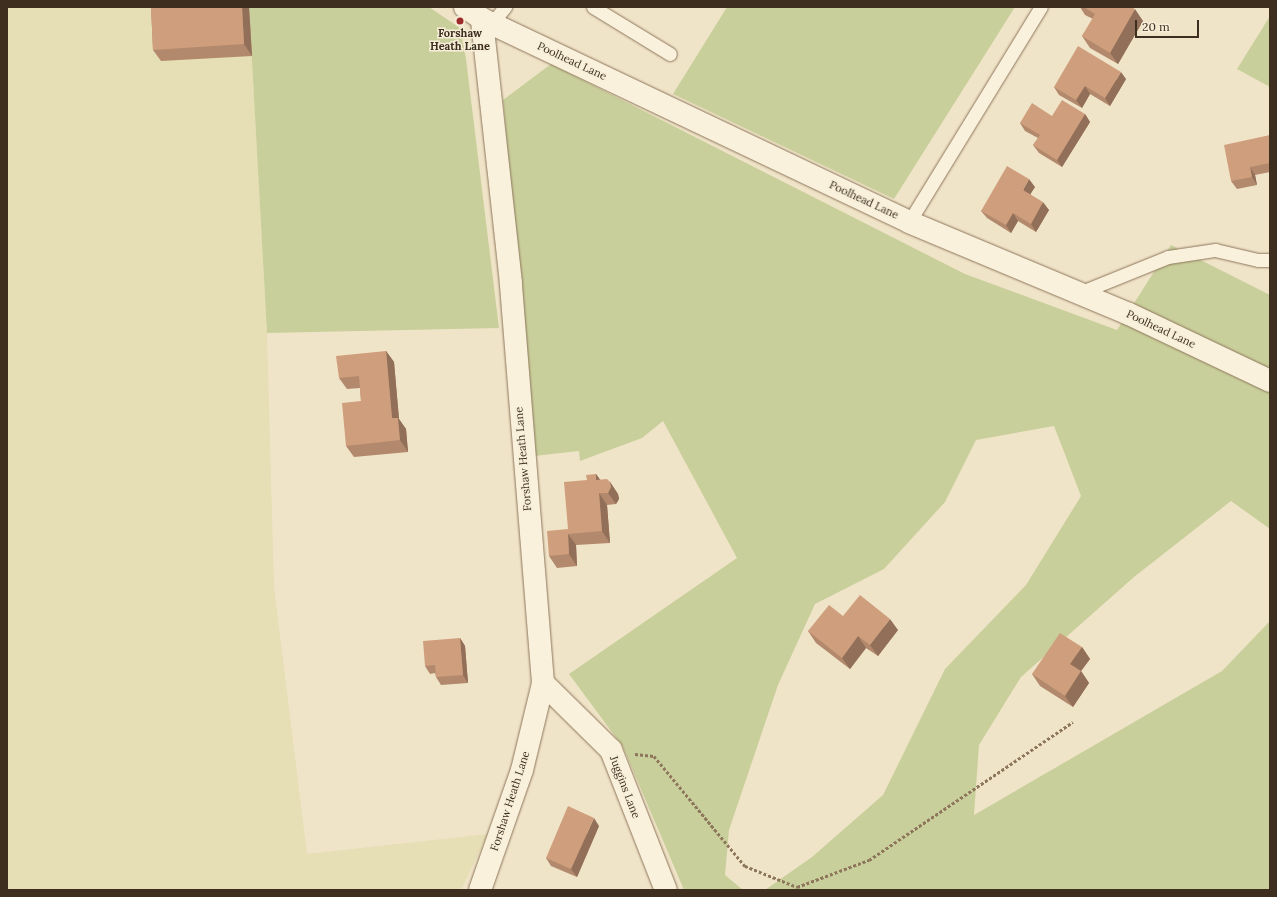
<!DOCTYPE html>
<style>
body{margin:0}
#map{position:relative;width:1277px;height:897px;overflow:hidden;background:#f0e4c8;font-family:Lora,serif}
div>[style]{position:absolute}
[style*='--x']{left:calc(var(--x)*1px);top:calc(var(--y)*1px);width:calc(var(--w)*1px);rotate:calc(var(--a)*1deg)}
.farmland>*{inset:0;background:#e6deb5}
.green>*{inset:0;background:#c9cf9b}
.path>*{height:2.5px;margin-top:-1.25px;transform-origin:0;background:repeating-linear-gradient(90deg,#8d765c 0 3px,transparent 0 5px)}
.roads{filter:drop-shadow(0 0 1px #8d765c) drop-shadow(0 0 1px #8d765c)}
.lane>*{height:13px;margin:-6.5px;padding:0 6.5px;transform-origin:6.5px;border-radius:6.5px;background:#faf1dc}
.street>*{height:22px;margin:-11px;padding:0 11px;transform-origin:11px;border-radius:11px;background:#faf1dc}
.secondary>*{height:22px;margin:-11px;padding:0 11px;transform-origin:11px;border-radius:11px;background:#faf1dc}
.wall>*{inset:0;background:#b2896c}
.shaded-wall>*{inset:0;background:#916f58}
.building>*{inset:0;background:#cf9f7d}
.dots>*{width:11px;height:11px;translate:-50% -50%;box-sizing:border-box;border:2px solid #f7eed8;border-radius:50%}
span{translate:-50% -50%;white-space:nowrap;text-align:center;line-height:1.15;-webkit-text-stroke:3px #f7eed8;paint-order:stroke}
.poi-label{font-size:11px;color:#3d2e20;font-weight:700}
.street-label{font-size:11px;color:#3d2e20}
.frame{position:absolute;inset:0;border:8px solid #3d2e20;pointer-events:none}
.scale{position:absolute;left:1135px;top:20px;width:64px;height:18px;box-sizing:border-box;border:2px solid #3d2e20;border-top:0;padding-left:5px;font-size:12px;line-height:14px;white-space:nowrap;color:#3d2e20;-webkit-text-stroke:3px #f7eed8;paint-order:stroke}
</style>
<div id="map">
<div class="farmland">
<i style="clip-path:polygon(7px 7px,249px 7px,267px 333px,274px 587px,307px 854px,488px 834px,461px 890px,7px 890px)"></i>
</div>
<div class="green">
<i style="clip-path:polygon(249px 7px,429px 7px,460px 28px,466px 59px,499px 328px,267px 333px)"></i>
<i style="clip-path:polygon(727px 7px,1015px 7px,894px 199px,673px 94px)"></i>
<i style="clip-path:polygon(1270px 16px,1270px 87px,1237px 69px)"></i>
<i style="clip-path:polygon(551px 64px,965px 274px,1117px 330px,1171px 245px,1270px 295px,1270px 529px,1231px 501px,1134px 577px,1021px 677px,979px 745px,974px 815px,1222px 671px,1270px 621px,1270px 890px,765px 890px,812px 857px,883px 795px,945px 669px,1026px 585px,1081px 496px,1054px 426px,976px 440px,945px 502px,884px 569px,815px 604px,778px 685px,729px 830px,725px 875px,743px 890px,684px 890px,623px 747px,569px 674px,737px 558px,663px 421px,642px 438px,580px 461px,579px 451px,534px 456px,503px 100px)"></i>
</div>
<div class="path">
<i style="--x:635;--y:754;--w:19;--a:6"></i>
<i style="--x:654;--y:756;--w:143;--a:50.4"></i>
<i style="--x:745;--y:866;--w:56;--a:22"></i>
<i style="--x:797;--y:887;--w:77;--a:-20.6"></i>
<i style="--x:869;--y:860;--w:246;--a:-34.1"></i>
</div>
<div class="roads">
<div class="lane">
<i style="--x:593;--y:7;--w:90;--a:31.4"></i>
<i style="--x:492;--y:23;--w:21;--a:-51"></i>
<i style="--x:909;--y:222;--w:252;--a:-58.5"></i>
<i style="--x:1079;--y:293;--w:96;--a:-22"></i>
<i style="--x:1168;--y:257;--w:48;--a:-8.5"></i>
<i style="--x:1215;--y:250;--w:44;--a:13.1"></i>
<i style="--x:1258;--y:260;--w:12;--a:0"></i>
</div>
<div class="street">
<i style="--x:543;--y:683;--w:95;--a:44.6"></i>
<i style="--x:611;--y:750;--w:150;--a:68.6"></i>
</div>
<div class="secondary">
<i style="--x:465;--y:7;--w:21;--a:35"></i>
<i style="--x:482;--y:19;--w:473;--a:25.4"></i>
<i style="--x:909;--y:222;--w:238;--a:22.7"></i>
<i style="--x:1129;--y:314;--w:156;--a:25.4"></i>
<i style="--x:480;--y:890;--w:127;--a:-70.7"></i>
<i style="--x:522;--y:770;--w:89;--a:-76.4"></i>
<i style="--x:543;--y:683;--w:401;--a:-94.6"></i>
<i style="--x:511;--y:283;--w:266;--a:-96.3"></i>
</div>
</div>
<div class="wall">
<i style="clip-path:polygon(151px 7px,249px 7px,252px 56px,161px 61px,153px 50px)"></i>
<i style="clip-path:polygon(1080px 7px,1131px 7px,1143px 21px,1118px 64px,1090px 48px,1082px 36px,1093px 19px,1085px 15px)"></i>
<i style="clip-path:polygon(1126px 79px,1110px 106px,1090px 94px,1082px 108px,1059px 95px,1054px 87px)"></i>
<i style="clip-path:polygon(1085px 114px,1090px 122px,1062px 167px,1039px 153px,1033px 145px,1038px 138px,1025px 131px,1020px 123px,1052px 116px)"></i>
<i style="clip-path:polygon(1270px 135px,1270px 172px,1255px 175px,1257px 185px,1237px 189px,1231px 181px)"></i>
<i style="clip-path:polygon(1035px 187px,1030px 194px,1049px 210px,1036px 232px,1018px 221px,1011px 233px,987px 218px,981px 211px)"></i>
<i style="clip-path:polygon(386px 351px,394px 362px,399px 419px,406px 429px,408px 452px,354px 457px,346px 446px,361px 401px,360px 388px,347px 389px,339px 378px)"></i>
<i style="clip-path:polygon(596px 474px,600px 480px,610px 482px,618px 494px,619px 499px,616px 504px,607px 505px,610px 543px,576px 545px,577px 566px,557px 568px,549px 556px,568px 529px,587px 480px)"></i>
<i style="clip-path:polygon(843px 616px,898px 630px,878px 656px,866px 648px,850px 669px,816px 643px,808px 631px)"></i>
<i style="clip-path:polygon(460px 638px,465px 646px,468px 683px,441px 685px,436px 677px,435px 673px,430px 674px,425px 666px)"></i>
<i style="clip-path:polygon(1082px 647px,1090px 659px,1081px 671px,1089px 683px,1073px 707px,1040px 686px,1032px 674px)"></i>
<i style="clip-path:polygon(599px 826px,577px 877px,551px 866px,546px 858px)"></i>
</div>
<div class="shaded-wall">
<i style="clip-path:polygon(242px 7px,249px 7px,252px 56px,244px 44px)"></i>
<i style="clip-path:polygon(1135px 9px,1143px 21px,1118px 64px,1110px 53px)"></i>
<i style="clip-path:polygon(1121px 72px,1126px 79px,1110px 106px,1105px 98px)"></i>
<i style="clip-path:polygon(1085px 86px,1090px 94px,1082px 108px,1076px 100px)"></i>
<i style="clip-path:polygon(1085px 114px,1090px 122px,1062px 167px,1057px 160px)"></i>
<i style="clip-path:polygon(1250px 167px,1255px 175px,1257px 185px,1252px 177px)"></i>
<i style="clip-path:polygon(1029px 179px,1035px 187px,1028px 198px,1023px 190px)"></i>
<i style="clip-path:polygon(1043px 202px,1049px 210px,1036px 232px,1031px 224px)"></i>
<i style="clip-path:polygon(1013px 213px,1018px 221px,1011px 233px,1006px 225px)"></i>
<i style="clip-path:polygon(386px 351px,394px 362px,399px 419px,406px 429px,408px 452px,400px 440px,392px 418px)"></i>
<i style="clip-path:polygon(596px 474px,604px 485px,596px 480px)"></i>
<i style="clip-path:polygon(610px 482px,618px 494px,619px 499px,616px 504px,608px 493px)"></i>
<i style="clip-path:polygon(599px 493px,607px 505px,610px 543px,602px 531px)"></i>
<i style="clip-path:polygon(568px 534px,576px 545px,577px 566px,569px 554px)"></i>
<i style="clip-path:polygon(890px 619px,898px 630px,878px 656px,870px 645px)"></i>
<i style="clip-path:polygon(858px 636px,866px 648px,850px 669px,842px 658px)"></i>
<i style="clip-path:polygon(460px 638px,465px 646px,468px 683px,463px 675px)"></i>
<i style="clip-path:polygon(1082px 647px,1090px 659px,1081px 671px,1089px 683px,1073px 707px,1065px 696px,1070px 664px)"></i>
<i style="clip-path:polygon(594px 818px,599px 826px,577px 877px,571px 869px)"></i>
</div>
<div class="building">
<i style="clip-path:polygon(151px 7px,242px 7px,244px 44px,153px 50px)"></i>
<i style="clip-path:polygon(1084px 7px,1131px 7px,1135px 9px,1110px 53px,1082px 36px,1095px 14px)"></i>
<i style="clip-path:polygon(1078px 46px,1121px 72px,1105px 98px,1085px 86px,1076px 100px,1054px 87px)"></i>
<i style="clip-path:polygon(1062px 100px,1085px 114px,1057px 160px,1033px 145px,1040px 135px,1020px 123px,1032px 103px,1052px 116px)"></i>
<i style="clip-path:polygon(1270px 135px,1270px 163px,1250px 167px,1252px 177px,1231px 181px,1224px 145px)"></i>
<i style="clip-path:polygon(1007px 166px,1029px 179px,1023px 190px,1043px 202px,1031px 224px,1013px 213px,1006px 225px,981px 211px)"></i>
<i style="clip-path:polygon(386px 351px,392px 418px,398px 418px,400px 440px,346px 446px,342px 403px,361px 401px,359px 376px,339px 378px,336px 356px)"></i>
<i style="clip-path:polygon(596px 474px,596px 480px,607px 479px,610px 482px,611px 487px,608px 493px,599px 493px,602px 531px,568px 534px,569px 554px,549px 556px,547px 531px,568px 529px,564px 482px,587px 480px,586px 475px)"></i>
<i style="clip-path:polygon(860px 595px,890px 619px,870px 645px,858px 636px,842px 658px,808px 631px,829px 605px,843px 616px)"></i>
<i style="clip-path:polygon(1060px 633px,1082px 647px,1070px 664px,1081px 671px,1065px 696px,1032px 674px)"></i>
<i style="clip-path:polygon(460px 638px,463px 675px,436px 677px,435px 665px,425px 666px,423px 641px)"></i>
<i style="clip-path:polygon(568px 806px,594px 818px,571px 869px,546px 858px)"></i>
</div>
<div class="dots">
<i style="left:460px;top:21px;background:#9e2a2b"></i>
</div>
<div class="poi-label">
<span style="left:460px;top:40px">Forshaw<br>Heath Lane</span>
</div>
<div class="street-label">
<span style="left:572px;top:61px;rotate:25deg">Poolhead Lane</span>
<span style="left:864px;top:200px;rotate:25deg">Poolhead Lane</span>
<span style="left:1161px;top:329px;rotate:25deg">Poolhead Lane</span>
<span style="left:523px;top:459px;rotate:-95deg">Forshaw Heath Lane</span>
<span style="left:625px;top:787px;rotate:69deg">Juggins Lane</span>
<span style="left:510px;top:801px;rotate:-72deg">Forshaw Heath Lane</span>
</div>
<div class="frame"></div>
<div class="scale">20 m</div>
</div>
